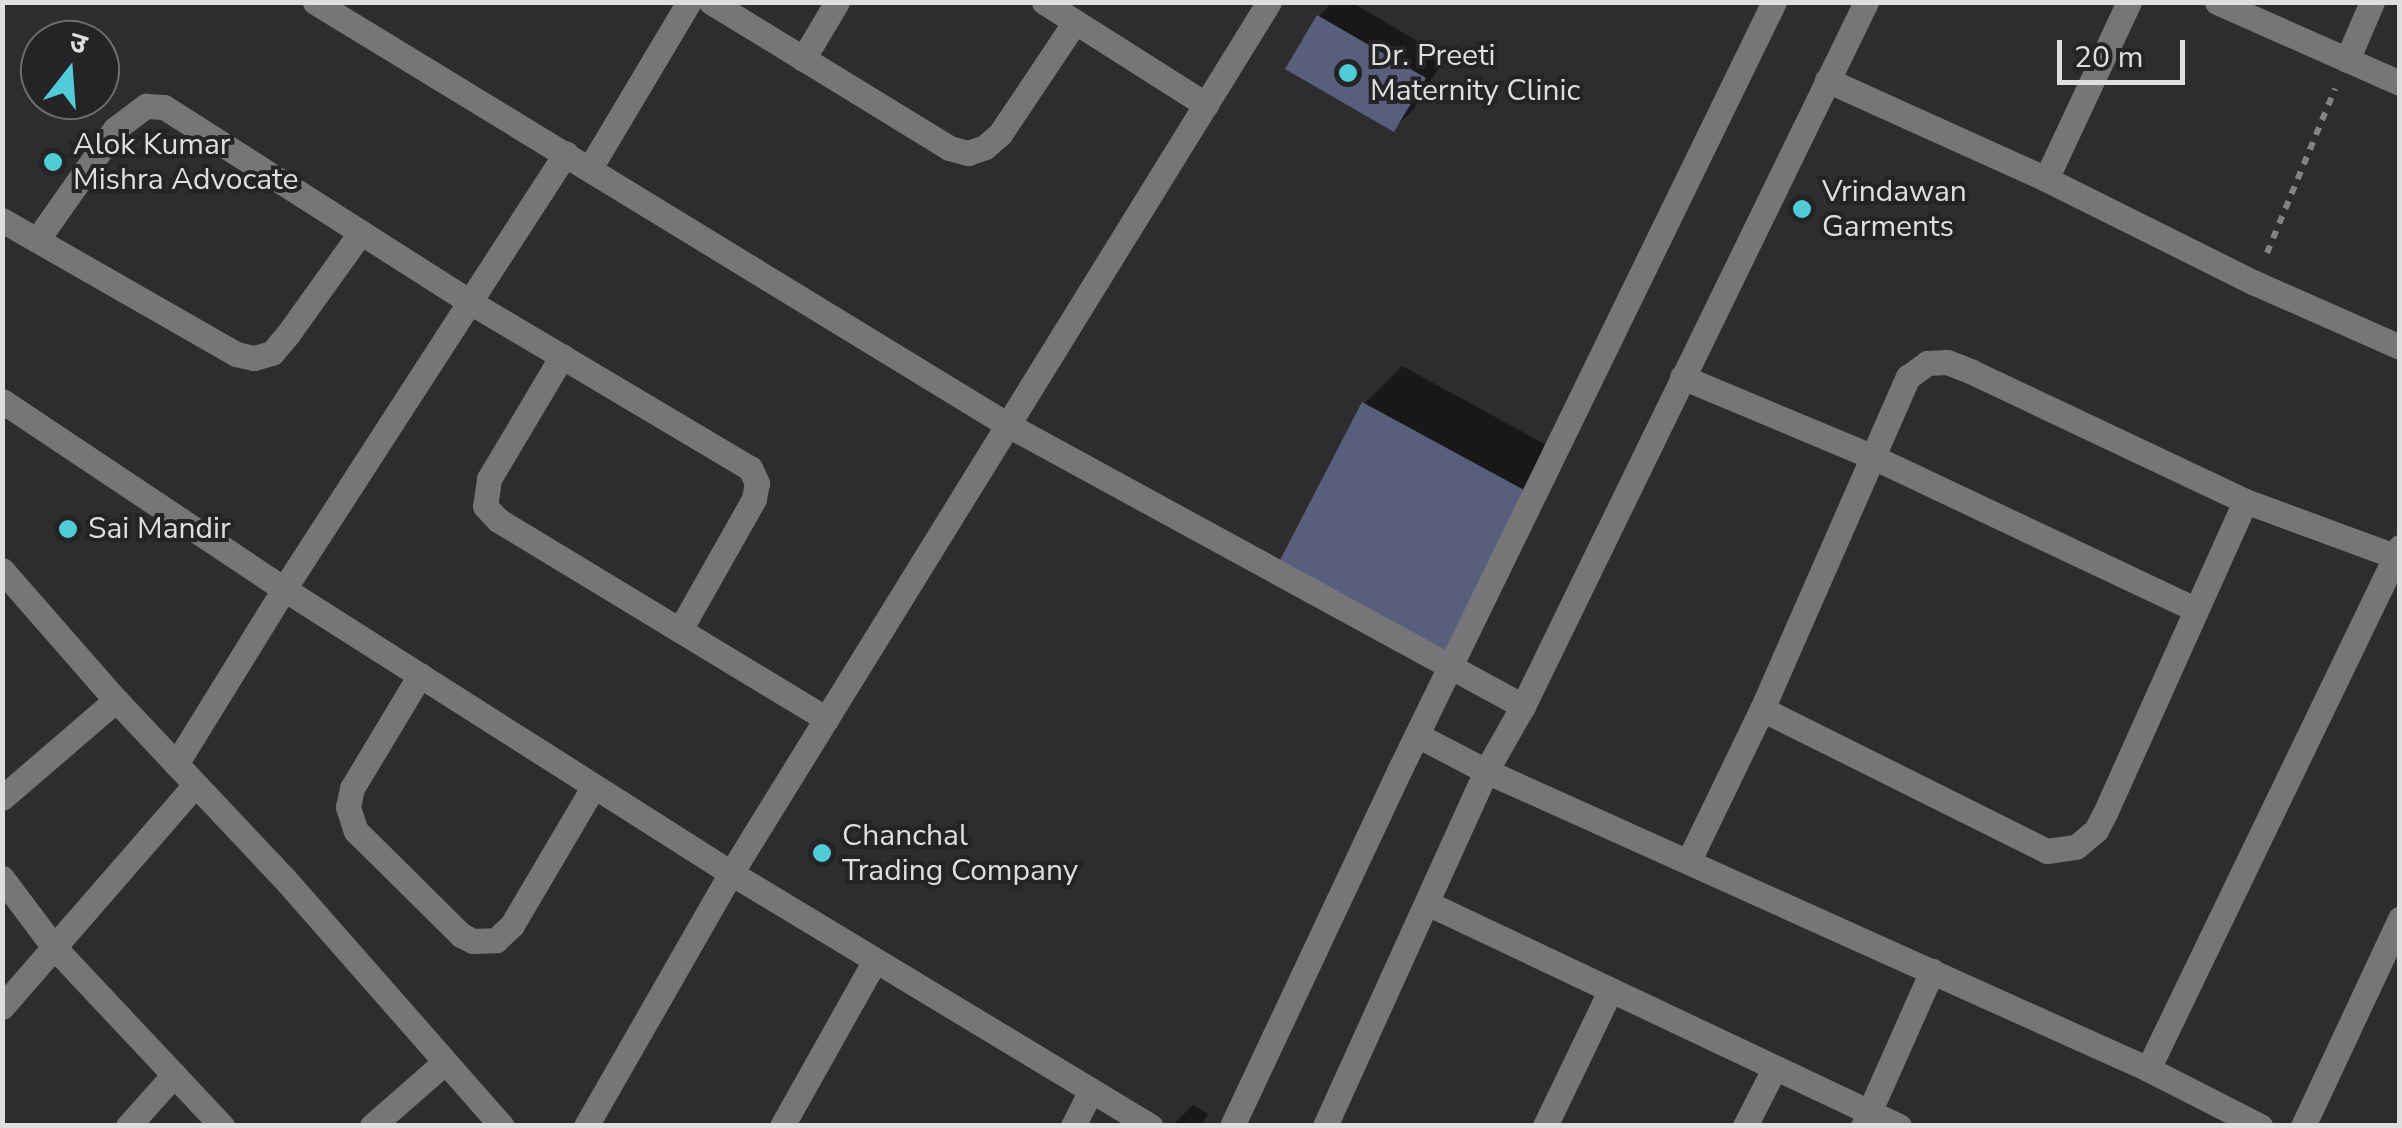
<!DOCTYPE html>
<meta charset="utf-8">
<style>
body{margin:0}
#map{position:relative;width:2402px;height:1128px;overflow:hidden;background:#2d2d30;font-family:"Nunito Sans","Noto Sans Devanagari",sans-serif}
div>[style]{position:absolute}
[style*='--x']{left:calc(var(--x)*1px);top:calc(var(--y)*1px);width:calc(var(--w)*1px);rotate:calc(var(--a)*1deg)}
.shadow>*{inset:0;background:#0007}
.building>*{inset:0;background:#595e7d}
.path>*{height:6px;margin-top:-3px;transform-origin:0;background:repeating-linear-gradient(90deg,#828184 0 8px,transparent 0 16px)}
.minor>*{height:25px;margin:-12.5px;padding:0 12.5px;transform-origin:12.5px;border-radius:12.5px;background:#767577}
.dots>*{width:28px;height:28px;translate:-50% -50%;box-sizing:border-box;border:5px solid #242326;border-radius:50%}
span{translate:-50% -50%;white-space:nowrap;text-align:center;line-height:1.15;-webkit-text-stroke:8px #242326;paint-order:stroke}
.poi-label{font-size:30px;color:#dedddf}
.left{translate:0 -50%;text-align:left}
.frame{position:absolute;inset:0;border:5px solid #dedddf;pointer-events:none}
.north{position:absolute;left:20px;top:20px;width:100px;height:100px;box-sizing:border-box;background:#242326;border:2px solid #6e6d70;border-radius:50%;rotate:17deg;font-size:28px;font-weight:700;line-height:40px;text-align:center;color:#dedddf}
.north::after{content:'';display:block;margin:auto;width:35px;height:45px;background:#52cbd8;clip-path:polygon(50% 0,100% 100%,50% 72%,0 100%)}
.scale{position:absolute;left:2057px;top:40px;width:128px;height:45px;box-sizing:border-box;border:5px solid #dedddf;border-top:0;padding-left:12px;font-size:30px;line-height:35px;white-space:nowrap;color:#dedddf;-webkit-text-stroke:8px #242326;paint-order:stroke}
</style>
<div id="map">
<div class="shadow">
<i style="clip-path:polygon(1333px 2px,1351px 2px,1445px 57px,1414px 109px,1394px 129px,1319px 16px)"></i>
<i style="clip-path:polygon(1402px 366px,1561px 453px,1483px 612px,1365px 403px)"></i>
<i style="clip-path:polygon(1193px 1105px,1208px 1114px,1201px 1126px,1172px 1126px)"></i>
</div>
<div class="building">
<i style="clip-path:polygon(1317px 15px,1426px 78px,1394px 132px,1285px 69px)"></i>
<i style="clip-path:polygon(1362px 402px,1526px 491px,1446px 652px,1279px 562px)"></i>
</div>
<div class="path">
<i style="--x:2267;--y:253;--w:178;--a:-67.5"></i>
</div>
<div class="minor">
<i style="--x:315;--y:2;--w:812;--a:31.4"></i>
<i style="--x:1008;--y:425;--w:587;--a:28.62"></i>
<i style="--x:711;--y:2;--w:279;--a:31.5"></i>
<i style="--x:949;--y:148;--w:20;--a:15"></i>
<i style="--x:968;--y:153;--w:18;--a:-19"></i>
<i style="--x:985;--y:147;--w:20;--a:-41"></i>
<i style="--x:1000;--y:134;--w:135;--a:-56.2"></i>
<i style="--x:1044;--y:2;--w:192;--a:32.4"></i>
<i style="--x:2217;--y:2;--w:200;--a:23.9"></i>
<i style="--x:803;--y:59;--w:66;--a:-59.2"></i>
<i style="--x:2347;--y:60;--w:63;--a:-66.7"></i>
<i style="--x:1827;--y:80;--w:240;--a:24.3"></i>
<i style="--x:2046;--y:179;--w:233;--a:26.5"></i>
<i style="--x:2255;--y:283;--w:158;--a:23.8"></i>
<i style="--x:590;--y:168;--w:193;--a:-59.2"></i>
<i style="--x:2046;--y:179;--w:195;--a:-64.9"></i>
<i style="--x:2;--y:220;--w:270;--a:29.8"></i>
<i style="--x:236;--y:354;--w:18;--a:13"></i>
<i style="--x:254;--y:358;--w:19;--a:-16"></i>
<i style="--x:272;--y:353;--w:25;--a:-50"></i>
<i style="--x:288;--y:334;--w:125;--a:-54.4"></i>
<i style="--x:37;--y:240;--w:136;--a:-54.9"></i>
<i style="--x:115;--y:129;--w:39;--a:-37"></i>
<i style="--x:146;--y:106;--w:18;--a:3"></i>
<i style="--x:164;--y:107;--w:363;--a:32.5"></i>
<i style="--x:470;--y:302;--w:326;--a:30.7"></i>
<i style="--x:750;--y:468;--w:17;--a:65"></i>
<i style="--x:757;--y:483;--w:16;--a:101"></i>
<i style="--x:754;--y:499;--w:150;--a:119.5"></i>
<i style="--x:562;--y:356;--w:143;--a:120.7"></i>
<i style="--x:489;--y:479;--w:27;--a:98"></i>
<i style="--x:485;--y:506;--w:19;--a:47"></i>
<i style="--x:498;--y:520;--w:384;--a:31.2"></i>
<i style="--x:1682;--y:377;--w:207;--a:22.7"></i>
<i style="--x:1873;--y:457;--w:357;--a:25.3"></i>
<i style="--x:2;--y:401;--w:339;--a:33.7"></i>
<i style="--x:284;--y:589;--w:530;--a:32.43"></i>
<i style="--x:731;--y:873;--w:490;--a:31.1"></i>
<i style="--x:2;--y:570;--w:173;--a:48.8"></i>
<i style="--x:116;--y:700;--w:243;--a:46.7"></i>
<i style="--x:283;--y:877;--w:332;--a:48.7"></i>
<i style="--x:420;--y:675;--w:132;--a:121"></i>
<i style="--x:352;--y:788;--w:19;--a:102"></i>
<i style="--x:348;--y:807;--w:25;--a:72"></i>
<i style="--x:356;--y:831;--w:148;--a:44.7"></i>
<i style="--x:461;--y:935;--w:13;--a:27"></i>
<i style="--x:473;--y:941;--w:23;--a:-2"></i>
<i style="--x:496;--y:940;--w:22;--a:-43"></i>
<i style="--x:512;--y:925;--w:161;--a:-59.5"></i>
<i style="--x:1762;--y:709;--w:318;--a:26.5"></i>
<i style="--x:2047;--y:851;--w:29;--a:-8"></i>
<i style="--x:2076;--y:847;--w:26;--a:-40"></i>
<i style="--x:2096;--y:830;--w:19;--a:-62"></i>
<i style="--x:2105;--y:813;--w:342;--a:-65.8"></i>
<i style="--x:1417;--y:735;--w:78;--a:27.6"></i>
<i style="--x:1486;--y:771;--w:726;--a:24.23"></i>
<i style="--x:2148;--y:1069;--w:126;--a:27"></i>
<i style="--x:176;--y:764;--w:206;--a:-58.3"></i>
<i style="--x:284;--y:589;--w:519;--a:-57.11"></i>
<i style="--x:2;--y:798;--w:150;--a:-40.7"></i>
<i style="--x:1689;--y:860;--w:168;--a:-64.2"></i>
<i style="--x:1762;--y:709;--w:363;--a:-66.3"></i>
<i style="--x:1908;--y:377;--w:24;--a:-36"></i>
<i style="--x:1927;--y:363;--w:20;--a:-3"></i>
<i style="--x:1947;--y:362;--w:25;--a:21"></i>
<i style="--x:1970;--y:371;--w:304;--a:25.3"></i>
<i style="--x:2245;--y:501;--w:165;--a:20.2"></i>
<i style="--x:2;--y:878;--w:85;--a:53.1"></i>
<i style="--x:53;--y:946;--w:247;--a:46.8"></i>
<i style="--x:1427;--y:903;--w:522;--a:25.29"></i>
<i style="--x:2;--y:1007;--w:294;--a:-49"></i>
<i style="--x:2148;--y:1069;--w:580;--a:-64.23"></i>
<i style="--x:128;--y:1126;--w:69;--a:-48"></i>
<i style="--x:372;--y:1126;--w:96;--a:-41.2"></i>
<i style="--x:586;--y:1126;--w:292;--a:-60.2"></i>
<i style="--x:731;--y:873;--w:1024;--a:-58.3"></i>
<i style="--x:782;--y:1126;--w:190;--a:-60.7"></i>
<i style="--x:1073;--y:1126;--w:40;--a:-63.4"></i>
<i style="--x:1232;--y:1126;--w:395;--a:-64.8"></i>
<i style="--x:1400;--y:769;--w:853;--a:-64.01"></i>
<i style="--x:1325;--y:1126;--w:390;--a:-65.6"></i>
<i style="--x:1486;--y:771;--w:75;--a:-60.4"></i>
<i style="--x:1523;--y:706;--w:783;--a:-64.02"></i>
<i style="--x:1545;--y:1126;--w:150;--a:-64.3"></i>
<i style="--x:1745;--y:1126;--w:64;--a:-63"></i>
<i style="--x:1863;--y:1126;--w:170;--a:-66"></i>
<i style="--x:2303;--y:1126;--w:229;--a:-64.9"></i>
</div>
<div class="dots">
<i style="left:1348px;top:73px;background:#52cbd8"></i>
<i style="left:53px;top:162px;background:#52cbd8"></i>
<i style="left:1802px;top:209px;background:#52cbd8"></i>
<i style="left:68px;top:529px;background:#52cbd8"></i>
<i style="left:822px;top:853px;background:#52cbd8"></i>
</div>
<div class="poi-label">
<span class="left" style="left:1370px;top:73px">Dr. Preeti<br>Maternity Clinic</span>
<span class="left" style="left:73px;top:162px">Alok Kumar<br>Mishra Advocate</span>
<span class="left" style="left:1822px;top:209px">Vrindawan<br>Garments</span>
<span class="left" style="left:88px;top:529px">Sai Mandir</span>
<span class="left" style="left:842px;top:853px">Chanchal<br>Trading Company</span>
</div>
<div class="frame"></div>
<div class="north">उ</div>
<div class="scale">20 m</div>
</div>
